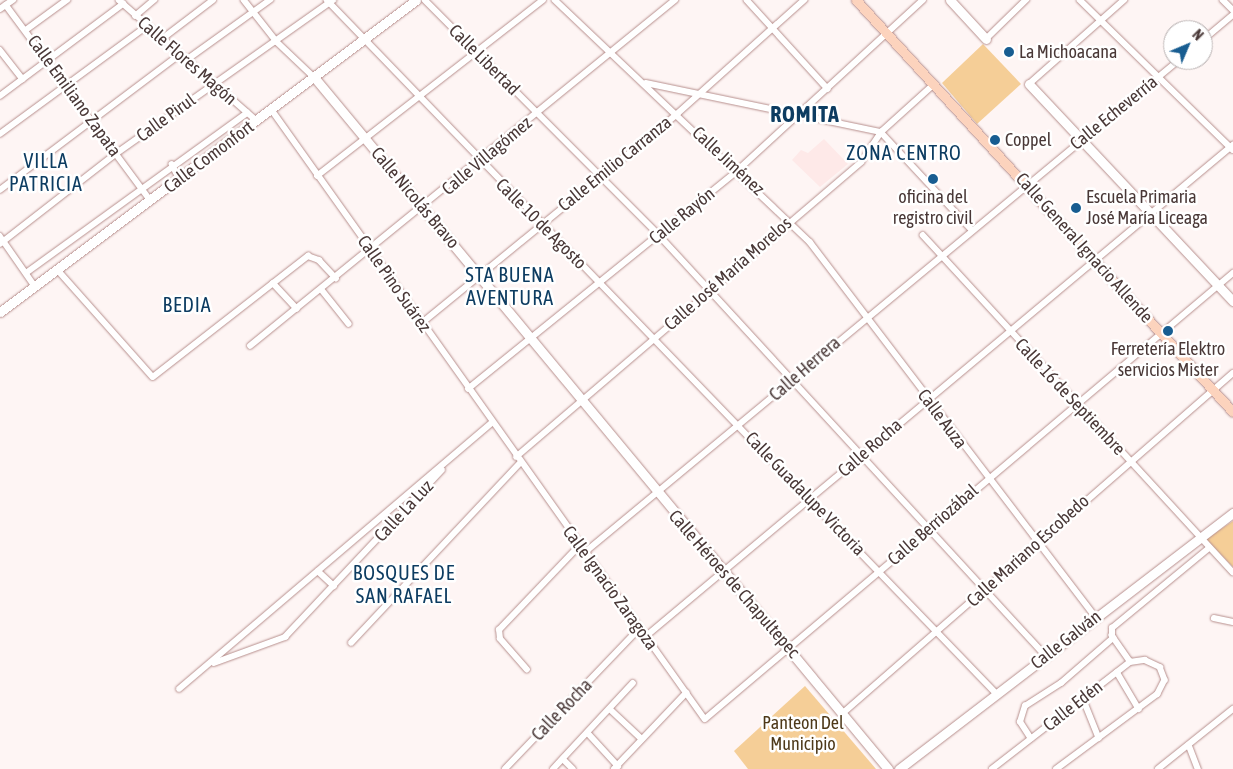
<!DOCTYPE html>
<meta charset="utf-8">
<style>
body{margin:0}
#map{position:relative;width:1233px;height:769px;overflow:hidden;background:#fef5f4;font-family:"Asap Condensed",sans-serif}
div>[style]{position:absolute}
[style*='--x']{left:calc(var(--x)*1px);top:calc(var(--y)*1px);width:calc(var(--w)*1px);rotate:calc(var(--a)*1deg)}
.built>*{inset:0;background:#fee9e8}
.green>*{inset:0;background:#f5ce97}
.roads{filter:drop-shadow(0 0 1px #b78f8d) drop-shadow(0 0 1px #b78f8d)}
.street>*{height:5.5px;margin:-2.75px;padding:0 2.75px;transform-origin:2.75px;border-radius:2.75px;background:#fff}
.secondary>*{height:9px;margin:-4.5px;padding:0 4.5px;transform-origin:4.5px;border-radius:4.5px;background:#fff}
.primary>*{height:9px;margin:-4.5px;padding:0 4.5px;transform-origin:4.5px;border-radius:4.5px;background:#fcd3bd}
.dots>*{width:14px;height:14px;translate:-50% -50%;box-sizing:border-box;border:2px solid #fff;border-radius:50%}
span{translate:-50% -50%;white-space:nowrap;text-align:center;line-height:1.15;-webkit-text-stroke:5px #fff;paint-order:stroke}
.poi-label{font-size:18px;color:#493837}
.left{translate:0 -50%;text-align:left}
.street-label{font-size:18px;color:#493837}
.park-label{font-size:18px;color:#4e3919}
.quarter-label{font-size:20px;color:#0d3c61;letter-spacing:1px}
.district-label{font-size:22px;color:#0d3c61;font-weight:700;letter-spacing:1px}
.north{position:absolute;left:1163px;top:20px;width:50px;height:50px;box-sizing:border-box;background:#fff;border:1px solid #b6afaf;border-radius:50%;rotate:45deg;font-size:14px;font-weight:700;line-height:20px;text-align:center;color:#493837}
.north::after{content:'';display:block;margin:auto;width:18px;height:22px;background:#185d91;clip-path:polygon(50% 0,100% 100%,50% 72%,0 100%)}
</style>
<div id="map">
<div class="built">
<i style="clip-path:polygon(824px 139px,848px 164px,820px 187px,792px 160px,801px 150px,808px 153px)"></i>
</div>
<div class="green">
<i style="clip-path:polygon(983px 44px,1021px 84px,977px 124px,942px 83px)"></i>
<i style="clip-path:polygon(1233px 521px,1233px 567px,1206px 539px)"></i>
<i style="clip-path:polygon(805px 686px,876px 769px,748px 769px,734px 751px)"></i>
</div>
<div class="roads">
<div class="street">
<i style="--x:119;--y:0;--w:184;--a:41.2"></i>
<i style="--x:244;--y:0;--w:53;--a:51.8"></i>
<i style="--x:277;--y:42;--w:51;--a:43.4"></i>
<i style="--x:327;--y:0;--w:965;--a:46.01"></i>
<i style="--x:425;--y:0;--w:332;--a:45.1"></i>
<i style="--x:659;--y:235;--w:572;--a:47.41"></i>
<i style="--x:555;--y:0;--w:352;--a:43.5"></i>
<i style="--x:810;--y:242;--w:470;--a:52.7"></i>
<i style="--x:747;--y:0;--w:120;--a:47.7"></i>
<i style="--x:1080;--y:0;--w:214;--a:44.4"></i>
<i style="--x:1223;--y:0;--w:14;--a:45"></i>
<i style="--x:6;--y:5;--w:244;--a:53.5"></i>
<i style="--x:0;--y:9;--w:16;--a:-35"></i>
<i style="--x:135;--y:16;--w:25;--a:-40"></i>
<i style="--x:26;--y:30;--w:51;--a:-36.2"></i>
<i style="--x:162;--y:39;--w:64;--a:-37.4"></i>
<i style="--x:986;--y:39;--w:56;--a:-44.3"></i>
<i style="--x:1203;--y:40;--w:39;--a:-40"></i>
<i style="--x:0;--y:50;--w:37;--a:52"></i>
<i style="--x:185;--y:61;--w:105;--a:-35.7"></i>
<i style="--x:646;--y:83;--w:240;--a:11.8"></i>
<i style="--x:1029;--y:84;--w:127;--a:-41.5"></i>
<i style="--x:0;--y:96;--w:154;--a:-36.8"></i>
<i style="--x:272;--y:110;--w:747;--a:54.59"></i>
<i style="--x:705;--y:719;--w:691;--a:-40.19"></i>
<i style="--x:881;--y:132;--w:132;--a:47.1"></i>
<i style="--x:0;--y:134;--w:182;--a:-36.3"></i>
<i style="--x:172;--y:164;--w:18;--a:63"></i>
<i style="--x:317;--y:176;--w:286;--a:-37.9"></i>
<i style="--x:0;--y:190;--w:224;--a:-37"></i>
<i style="--x:923;--y:235;--w:458;--a:47.4"></i>
<i style="--x:0;--y:236;--w:60;--a:55.2"></i>
<i style="--x:0;--y:244;--w:148;--a:-37.9"></i>
<i style="--x:117;--y:153;--w:265;--a:-35.3"></i>
<i style="--x:57;--y:269;--w:144;--a:48.4"></i>
<i style="--x:153;--y:377;--w:197;--a:-38"></i>
<i style="--x:308;--y:256;--w:12;--a:20"></i>
<i style="--x:319;--y:260;--w:25;--a:47"></i>
<i style="--x:26;--y:273;--w:273;--a:-35.9"></i>
<i style="--x:273;--y:283;--w:35;--a:47"></i>
<i style="--x:322;--y:290;--w:43;--a:51.5"></i>
<i style="--x:422;--y:323;--w:330;--a:-39.3"></i>
<i style="--x:677;--y:114;--w:171;--a:-41.9"></i>
<i style="--x:250;--y:346;--w:548;--a:-39.15"></i>
<i style="--x:468;--y:389;--w:348;--a:-39"></i>
<i style="--x:738;--y:170;--w:251;--a:-42.6"></i>
<i style="--x:516;--y:457;--w:454;--a:-40.5"></i>
<i style="--x:861;--y:162;--w:36;--a:-56"></i>
<i style="--x:881;--y:132;--w:70;--a:-42.1"></i>
<i style="--x:584;--y:553;--w:773;--a:-39.64"></i>
<i style="--x:318;--y:571;--w:22;--a:43"></i>
<i style="--x:1214;--y:618;--w:19;--a:12"></i>
<i style="--x:645;--y:637;--w:767;--a:-39.92"></i>
<i style="--x:351;--y:643;--w:247;--a:-46.8"></i>
<i style="--x:1130;--y:662;--w:32;--a:-125"></i>
<i style="--x:1112;--y:636;--w:8;--a:-90"></i>
<i style="--x:1112;--y:628;--w:126;--a:-39.5"></i>
<i style="--x:214;--y:663;--w:76;--a:-20.1"></i>
<i style="--x:285;--y:637;--w:229;--a:-46.8"></i>
<i style="--x:527;--y:670;--w:41;--a:-131.1"></i>
<i style="--x:500;--y:639;--w:9;--a:-96"></i>
<i style="--x:499;--y:630;--w:116;--a:-46.4"></i>
<i style="--x:1117;--y:672;--w:43;--a:59.3"></i>
<i style="--x:179;--y:689;--w:410;--a:-40.4"></i>
<i style="--x:1083;--y:698;--w:43;--a:68.2"></i>
<i style="--x:611;--y:710;--w:42;--a:43.1"></i>
<i style="--x:843;--y:713;--w:517;--a:-41.08"></i>
<i style="--x:588;--y:733;--w:45;--a:47.7"></i>
<i style="--x:1031;--y:739;--w:20;--a:-123"></i>
<i style="--x:1020;--y:722;--w:17;--a:-73"></i>
<i style="--x:1025;--y:706;--w:43;--a:-32.6"></i>
<i style="--x:1061;--y:683;--w:69;--a:-40.9"></i>
<i style="--x:1189;--y:745;--w:26;--a:69"></i>
<i style="--x:563;--y:759;--w:14;--a:45"></i>
<i style="--x:505;--y:769;--w:194;--a:-46.3"></i>
<i style="--x:553;--y:769;--w:117;--a:-47.1"></i>
<i style="--x:614;--y:769;--w:105;--a:-46.5"></i>
<i style="--x:992;--y:769;--w:175;--a:-37.8"></i>
<i style="--x:1130;--y:662;--w:15;--a:-8"></i>
<i style="--x:1145;--y:660;--w:17;--a:25"></i>
<i style="--x:1160;--y:667;--w:14;--a:69"></i>
<i style="--x:1165;--y:680;--w:16;--a:117"></i>
<i style="--x:1158;--y:694;--w:126;--a:143.4"></i>
<i style="--x:1158;--y:769;--w:96;--a:-38.7"></i>
</div>
<div class="secondary">
<i style="--x:950;--y:0;--w:53;--a:47.3"></i>
<i style="--x:314;--y:77;--w:899;--a:50.32"></i>
<i style="--x:1029;--y:84;--w:298;--a:46.8"></i>
<i style="--x:0;--y:312;--w:520;--a:-36.87"></i>
<i style="--x:899;--y:769;--w:421;--a:-37.5"></i>
</div>
<div class="primary">
<i style="--x:856;--y:0;--w:558;--a:47.54"></i>
</div>
</div>
<div class="dots">
<i style="left:1009px;top:52px;background:#185d91"></i>
<i style="left:995px;top:140px;background:#185d91"></i>
<i style="left:933px;top:179px;background:#185d91"></i>
<i style="left:1076px;top:208px;background:#185d91"></i>
<i style="left:1168px;top:331px;background:#185d91"></i>
</div>
<div class="poi-label">
<span class="left" style="left:1019px;top:52px">La Michoacana</span>
<span class="left" style="left:1005px;top:140px">Coppel</span>
<span style="left:933px;top:208px">oficina del<br>registro civil</span>
<span class="left" style="left:1086px;top:208px">Escuela Primaria<br>José María Liceaga</span>
<span style="left:1168px;top:360px">Ferretería Elektro<br>servicios Mister</span>
</div>
<div class="street-label">
<span style="left:484px;top:60px;rotate:45deg">Calle Libertad</span>
<span style="left:187px;top:61px;rotate:41deg">Calle Flores Magón</span>
<span style="left:74px;top:96px;rotate:54deg">Calle Emiliano Zapata</span>
<span style="left:1114px;top:113px;rotate:-39deg">Calle Echeverría</span>
<span style="left:166px;top:118px;rotate:-36deg">Calle Pirul</span>
<span style="left:487px;top:156px;rotate:-40deg">Calle Villagómez</span>
<span style="left:209px;top:157px;rotate:-37deg">Calle Comonfort</span>
<span style="left:728px;top:161px;rotate:43deg">Calle Jiménez</span>
<span style="left:615px;top:164px;rotate:-39deg">Calle Emilio Carranza</span>
<span style="left:415px;top:198px;rotate:50deg">Calle Nicolás Bravo</span>
<span style="left:682px;top:216px;rotate:-39deg">Calle Rayón</span>
<span style="left:541px;top:224px;rotate:45deg">Calle 10 de Agosto</span>
<span style="left:1084px;top:248px;rotate:48deg">Calle General Ignacio Allende</span>
<span style="left:728px;top:274px;rotate:-41deg">Calle José María Morelos</span>
<span style="left:394px;top:284px;rotate:55deg">Calle Pino Suárez</span>
<span style="left:805px;top:369px;rotate:-41deg">Calle Herrera</span>
<span style="left:1070px;top:397px;rotate:47deg">Calle 16 de Septiembre</span>
<span style="left:942px;top:419px;rotate:53deg">Calle Auza</span>
<span style="left:870px;top:448px;rotate:-41deg">Calle Rocha</span>
<span style="left:805px;top:494px;rotate:46deg">Calle Guadalupe Victoria</span>
<span style="left:404px;top:511px;rotate:-47deg">Calle La Luz</span>
<span style="left:933px;top:525px;rotate:-41deg">Calle Berriozábal</span>
<span style="left:1028px;top:551px;rotate:-42deg">Calle Mariano Escobedo</span>
<span style="left:734px;top:584px;rotate:49deg">Calle Héroes de Chapultepec</span>
<span style="left:610px;top:588px;rotate:54deg">Calle Ignacio Zaragoza</span>
<span style="left:1066px;top:640px;rotate:-38deg">Calle Galván</span>
<span style="left:1073px;top:706px;rotate:-38deg">Calle Edén</span>
<span style="left:562px;top:710px;rotate:-46deg">Calle Rocha</span>
</div>
<div class="park-label">
<span style="left:803px;top:734px">Panteon Del<br>Municipio</span>
</div>
<div class="quarter-label">
<span style="left:904px;top:152px">ZONA CENTRO</span>
<span style="left:46px;top:172px">VILLA<br>PATRICIA</span>
<span style="left:510px;top:286px">STA BUENA<br>AVENTURA</span>
<span style="left:187px;top:304px">BEDIA</span>
<span style="left:404px;top:584px">BOSQUES DE<br>SAN RAFAEL</span>
</div>
<div class="district-label">
<span style="left:805px;top:115px">ROMITA</span>
</div>
<div class="north">N</div>
</div>
